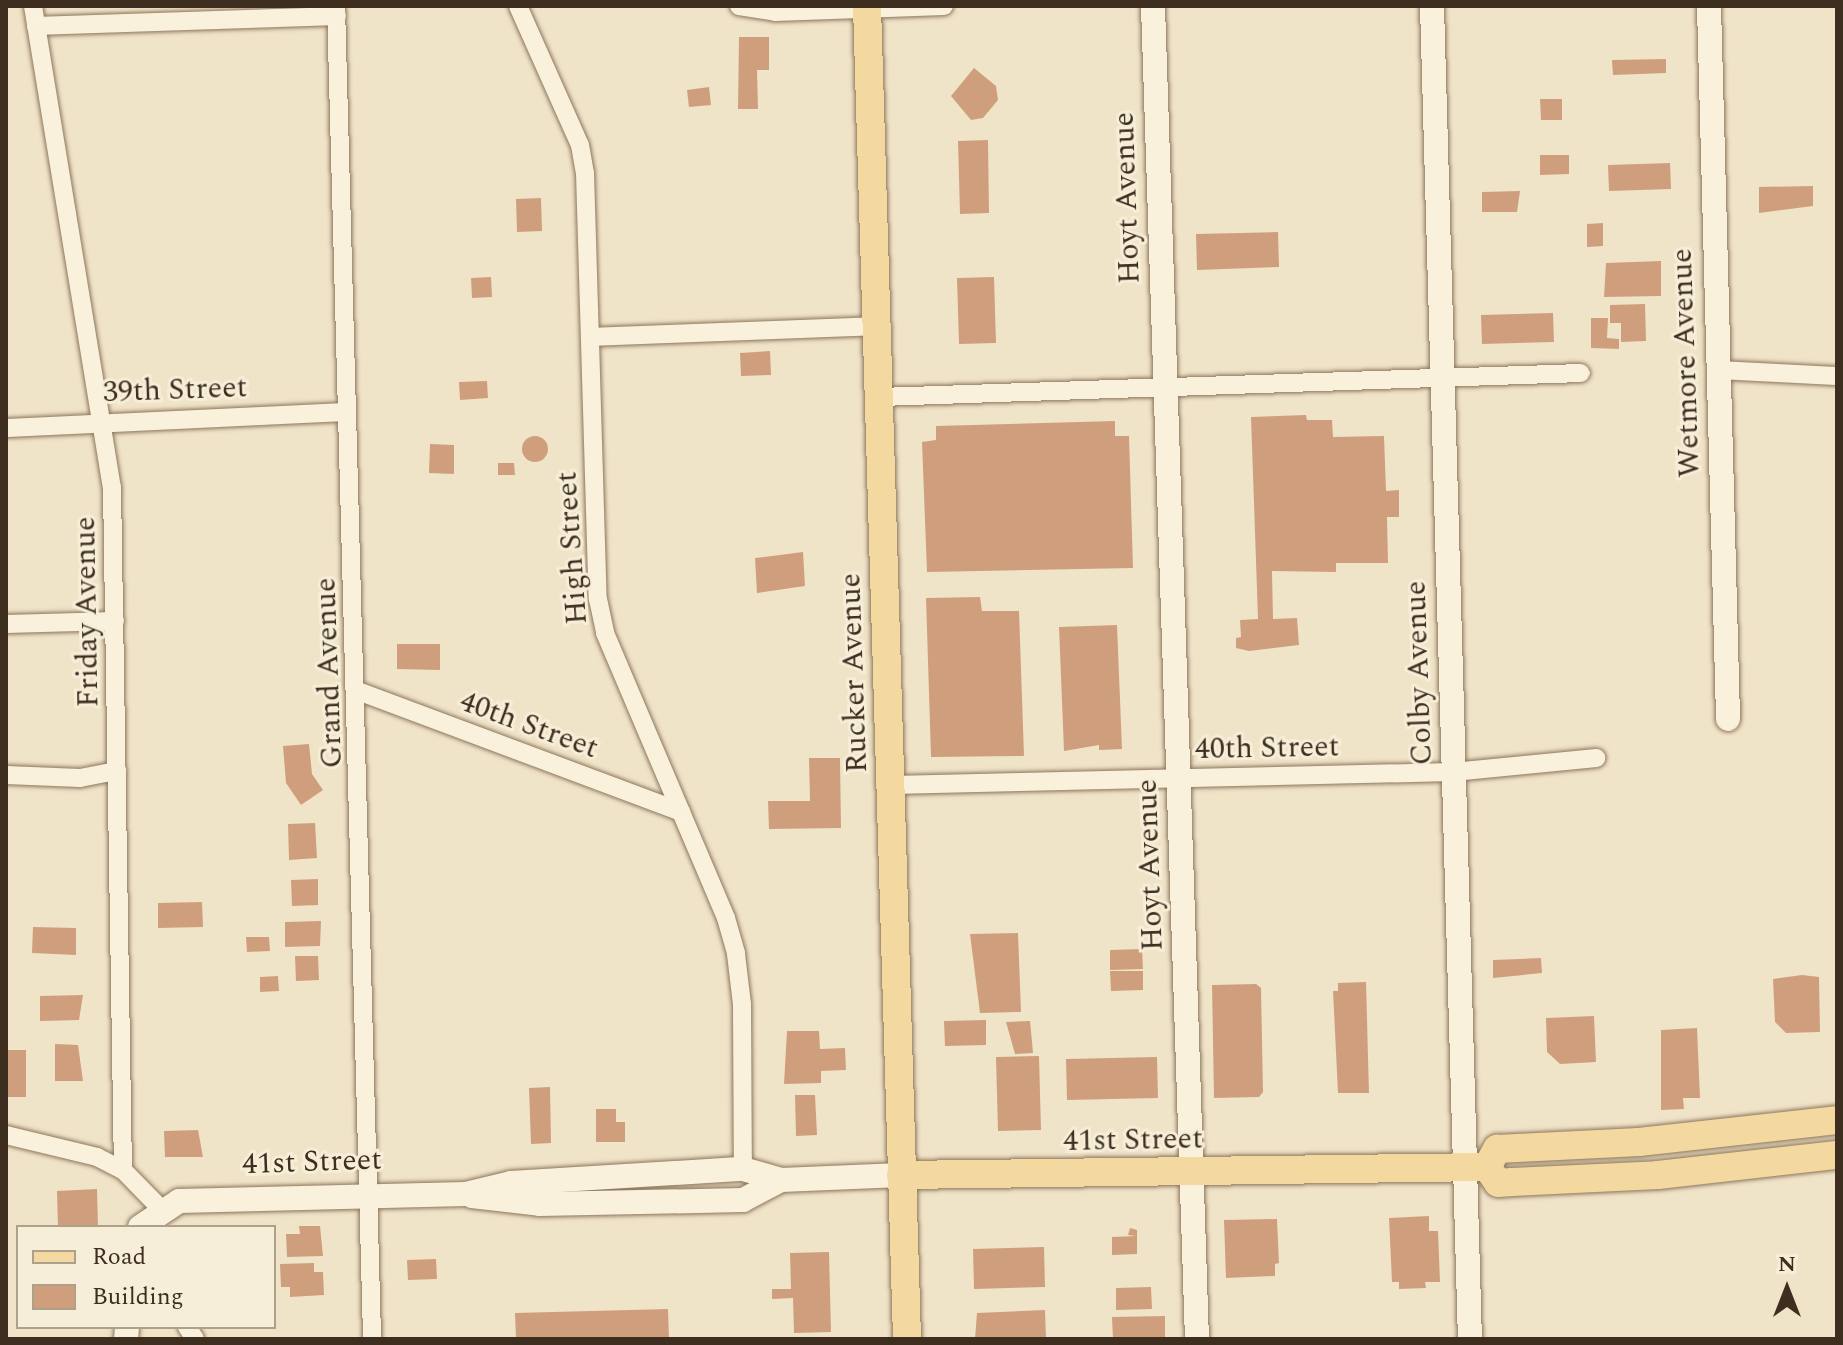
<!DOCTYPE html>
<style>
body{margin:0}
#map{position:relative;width:1843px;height:1345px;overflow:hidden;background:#f0e4c8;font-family:Spectral,serif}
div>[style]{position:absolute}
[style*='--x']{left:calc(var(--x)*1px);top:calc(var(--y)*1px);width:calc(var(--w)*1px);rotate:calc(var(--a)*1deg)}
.building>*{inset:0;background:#cf9f7d}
.round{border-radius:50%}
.roads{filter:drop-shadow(0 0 2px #8d765c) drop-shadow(0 0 2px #8d765c)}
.street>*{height:18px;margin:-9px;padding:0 9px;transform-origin:9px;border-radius:9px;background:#faf1dc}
.secondary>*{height:24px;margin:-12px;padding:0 12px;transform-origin:12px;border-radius:12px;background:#faf1dc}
.primary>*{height:28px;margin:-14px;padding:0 14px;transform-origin:14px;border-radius:14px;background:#f3d9a0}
span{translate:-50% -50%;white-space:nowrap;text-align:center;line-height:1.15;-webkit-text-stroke:6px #f7eed8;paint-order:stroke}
.street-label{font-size:30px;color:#3d2e20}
.frame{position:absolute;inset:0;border:8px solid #3d2e20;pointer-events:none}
.legend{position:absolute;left:16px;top:1225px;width:260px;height:104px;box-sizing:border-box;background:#f7eed8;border:2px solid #ada18e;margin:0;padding:10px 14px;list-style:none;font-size:24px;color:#3d2e20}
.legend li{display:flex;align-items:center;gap:16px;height:40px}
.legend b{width:40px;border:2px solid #ada18e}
.north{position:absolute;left:1747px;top:1249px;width:80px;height:80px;-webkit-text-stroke:6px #f7eed8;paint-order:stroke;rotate:0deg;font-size:22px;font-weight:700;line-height:32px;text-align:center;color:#3d2e20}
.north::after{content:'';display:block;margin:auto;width:28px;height:36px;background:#3d2e20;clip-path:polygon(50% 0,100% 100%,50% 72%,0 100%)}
</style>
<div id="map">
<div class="building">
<i style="clip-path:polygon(739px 37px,769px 37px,769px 70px,757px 70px,758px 109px,738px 109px)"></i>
<i style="clip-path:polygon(1666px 59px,1666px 73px,1613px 75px,1612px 60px)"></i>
<i style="clip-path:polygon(974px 68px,996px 86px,998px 100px,983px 118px,971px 120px,951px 96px)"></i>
<i style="clip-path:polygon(709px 87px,711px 105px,689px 107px,687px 90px)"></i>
<i style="clip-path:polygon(1540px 99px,1562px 99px,1562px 120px,1541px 120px)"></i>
<i style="clip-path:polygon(988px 140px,989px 213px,960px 214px,958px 141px)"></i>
<i style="clip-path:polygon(1540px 155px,1569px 155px,1569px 174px,1540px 175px)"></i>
<i style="clip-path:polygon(1670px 163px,1671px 189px,1609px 191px,1608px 165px)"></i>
<i style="clip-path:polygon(1813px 186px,1813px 206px,1759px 213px,1759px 187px)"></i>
<i style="clip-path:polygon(1520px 191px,1517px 212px,1482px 212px,1482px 192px)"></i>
<i style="clip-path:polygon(541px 198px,542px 231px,517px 232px,516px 199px)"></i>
<i style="clip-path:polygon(1603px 223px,1603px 246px,1587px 247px,1587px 224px)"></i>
<i style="clip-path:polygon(1278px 232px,1279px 267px,1197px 270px,1196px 234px)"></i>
<i style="clip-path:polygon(1661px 261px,1661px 296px,1604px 297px,1606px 263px)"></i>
<i style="clip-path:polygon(491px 277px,492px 297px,472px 298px,471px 278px)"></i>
<i style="clip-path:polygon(994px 277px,996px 343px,959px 344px,957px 278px)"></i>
<i style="clip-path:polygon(1645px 304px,1646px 341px,1621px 342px,1621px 323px,1610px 323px,1610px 305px)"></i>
<i style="clip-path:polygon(1553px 313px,1554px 342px,1482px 344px,1481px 315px)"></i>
<i style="clip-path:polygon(1591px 318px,1608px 318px,1607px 338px,1619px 339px,1619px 349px,1591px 348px)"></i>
<i style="clip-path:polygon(770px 351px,771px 375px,741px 376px,740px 353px)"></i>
<i style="clip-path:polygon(487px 381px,488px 398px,460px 400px,459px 382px)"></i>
<i style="clip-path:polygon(1306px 415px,1307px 420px,1332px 420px,1333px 437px,1384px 436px,1386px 491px,1399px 490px,1399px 517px,1387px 517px,1388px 563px,1336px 563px,1336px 572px,1272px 571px,1273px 619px,1297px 618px,1299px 645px,1249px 651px,1236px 648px,1236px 638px,1241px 637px,1240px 620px,1258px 619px,1251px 417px)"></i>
<i style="clip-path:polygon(1115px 421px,1115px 436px,1129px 436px,1133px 568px,927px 572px,922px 442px,936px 440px,936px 426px)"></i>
<i class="round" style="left:522px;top:436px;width:26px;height:26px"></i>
<i style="clip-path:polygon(430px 444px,454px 445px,454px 474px,429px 473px)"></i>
<i style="clip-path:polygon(498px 463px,514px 463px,515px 475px,498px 475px)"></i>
<i style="clip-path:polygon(803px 552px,805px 586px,757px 593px,755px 558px)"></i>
<i style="clip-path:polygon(980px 597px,982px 611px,1019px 611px,1024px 756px,931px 757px,926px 598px)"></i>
<i style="clip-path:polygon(1117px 625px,1122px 749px,1099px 750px,1099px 745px,1064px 751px,1059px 627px)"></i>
<i style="clip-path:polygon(397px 644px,440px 644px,440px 670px,397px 669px)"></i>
<i style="clip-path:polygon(309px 744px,312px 774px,323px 790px,301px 805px,286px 783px,283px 746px)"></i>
<i style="clip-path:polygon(809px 758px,840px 758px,841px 828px,769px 829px,768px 801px,810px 801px)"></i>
<i style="clip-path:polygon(315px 823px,317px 858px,289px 860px,288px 824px)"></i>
<i style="clip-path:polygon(318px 879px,318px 905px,292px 906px,291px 880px)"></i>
<i style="clip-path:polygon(202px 902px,203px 927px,158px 928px,158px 903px)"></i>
<i style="clip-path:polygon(321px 921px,320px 946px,285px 947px,285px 922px)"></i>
<i style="clip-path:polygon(33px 927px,76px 928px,76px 955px,32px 953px)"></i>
<i style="clip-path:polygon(1018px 933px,1021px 1012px,980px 1013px,970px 934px)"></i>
<i style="clip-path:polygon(246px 937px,269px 937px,270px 951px,247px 952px)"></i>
<i style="clip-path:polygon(1142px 949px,1143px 969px,1110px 970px,1110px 950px)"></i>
<i style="clip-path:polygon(295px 956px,318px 956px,319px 980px,296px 981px)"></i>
<i style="clip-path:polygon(1541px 958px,1542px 973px,1493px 978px,1493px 960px)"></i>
<i style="clip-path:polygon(1110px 971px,1143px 971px,1143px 990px,1111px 991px)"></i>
<i style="clip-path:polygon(1802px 975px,1819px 977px,1820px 1032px,1786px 1033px,1775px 1022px,1773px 979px)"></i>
<i style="clip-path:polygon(278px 976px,279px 991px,260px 992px,260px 977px)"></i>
<i style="clip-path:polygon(1366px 982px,1369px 1093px,1338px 1093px,1333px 991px,1338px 991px,1338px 983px)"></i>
<i style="clip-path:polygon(1256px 984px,1261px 988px,1263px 1092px,1259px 1097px,1214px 1098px,1212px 985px)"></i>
<i style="clip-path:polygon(83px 995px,79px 1020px,40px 1021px,40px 996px)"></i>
<i style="clip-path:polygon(1594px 1016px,1596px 1062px,1560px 1064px,1547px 1052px,1546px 1018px)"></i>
<i style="clip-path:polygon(986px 1020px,986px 1045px,945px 1046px,944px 1021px)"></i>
<i style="clip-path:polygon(1030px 1021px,1033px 1053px,1015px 1054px,1006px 1022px)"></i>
<i style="clip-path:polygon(1697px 1028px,1700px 1098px,1683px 1098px,1684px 1109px,1661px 1110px,1661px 1030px)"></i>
<i style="clip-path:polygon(787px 1031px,819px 1031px,820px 1049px,845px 1048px,846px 1070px,821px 1071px,821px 1083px,784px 1084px)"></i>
<i style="clip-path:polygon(55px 1044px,78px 1045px,83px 1081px,55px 1081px)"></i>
<i style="clip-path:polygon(6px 1050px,26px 1050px,26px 1097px,6px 1097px)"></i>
<i style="clip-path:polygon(1039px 1056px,1041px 1130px,998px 1131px,996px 1057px)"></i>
<i style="clip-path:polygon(1157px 1057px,1158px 1098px,1067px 1100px,1066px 1059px)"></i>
<i style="clip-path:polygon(550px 1087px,551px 1143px,531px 1144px,529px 1088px)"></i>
<i style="clip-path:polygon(795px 1095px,815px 1095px,817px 1135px,796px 1136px)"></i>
<i style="clip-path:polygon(596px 1109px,616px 1109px,616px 1122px,625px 1122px,625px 1142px,596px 1142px)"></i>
<i style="clip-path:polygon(198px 1130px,203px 1157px,165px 1157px,164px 1131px)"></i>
<i style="clip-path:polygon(97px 1189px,98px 1227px,58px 1227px,57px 1191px)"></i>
<i style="clip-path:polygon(1429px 1216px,1429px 1231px,1438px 1231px,1440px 1282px,1425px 1282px,1426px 1288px,1399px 1289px,1399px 1282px,1392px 1282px,1389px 1218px)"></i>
<i style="clip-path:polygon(1277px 1219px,1279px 1263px,1275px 1264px,1275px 1276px,1226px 1278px,1224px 1220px)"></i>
<i style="clip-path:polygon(299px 1226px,320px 1226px,323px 1256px,287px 1257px,286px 1234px,300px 1234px)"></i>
<i style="clip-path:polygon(1130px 1228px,1137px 1230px,1137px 1254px,1112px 1255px,1112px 1237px,1136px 1236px,1128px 1235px)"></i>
<i style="clip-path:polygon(1044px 1247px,1045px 1287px,974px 1289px,973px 1249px)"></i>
<i style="clip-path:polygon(829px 1252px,831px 1332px,794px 1333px,793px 1298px,772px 1299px,772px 1289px,791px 1289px,790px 1253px)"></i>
<i style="clip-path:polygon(436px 1259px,437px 1279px,408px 1280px,407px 1260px)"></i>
<i style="clip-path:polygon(314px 1263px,314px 1272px,323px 1272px,324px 1295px,290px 1297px,290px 1287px,281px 1287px,280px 1264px)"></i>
<i style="clip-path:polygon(1151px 1287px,1152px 1309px,1116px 1310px,1116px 1288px)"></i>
<i style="clip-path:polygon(668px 1309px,669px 1339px,516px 1339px,515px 1313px)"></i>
<i style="clip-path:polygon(1045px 1310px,1046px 1339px,975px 1339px,977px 1313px)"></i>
<i style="clip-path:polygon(1165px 1316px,1165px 1339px,1113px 1339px,1112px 1317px)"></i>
</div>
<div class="roads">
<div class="street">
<i style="--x:33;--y:6;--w:487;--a:80.7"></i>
<i style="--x:112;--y:487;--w:683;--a:89.08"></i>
<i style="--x:336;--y:6;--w:1333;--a:88.45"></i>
<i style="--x:518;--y:6;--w:152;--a:66"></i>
<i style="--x:580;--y:145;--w:28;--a:80"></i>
<i style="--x:585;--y:173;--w:426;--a:88.3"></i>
<i style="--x:598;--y:599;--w:35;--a:78"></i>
<i style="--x:605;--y:633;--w:310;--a:67"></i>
<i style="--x:726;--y:918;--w:37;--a:74"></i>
<i style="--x:736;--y:954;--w:50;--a:83.2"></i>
<i style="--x:742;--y:1004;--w:165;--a:89.7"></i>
<i style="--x:739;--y:6;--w:36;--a:9"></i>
<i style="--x:775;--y:12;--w:169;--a:-2"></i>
<i style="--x:36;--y:26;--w:301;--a:-1.9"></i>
<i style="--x:591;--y:337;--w:287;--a:-2.2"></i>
<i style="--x:1718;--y:370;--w:119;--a:2.9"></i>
<i style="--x:880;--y:397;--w:701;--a:-1.96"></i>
<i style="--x:6;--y:428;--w:341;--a:-2.7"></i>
<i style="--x:6;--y:624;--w:109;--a:-1.6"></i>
<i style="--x:358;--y:691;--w:345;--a:20.5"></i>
<i style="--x:6;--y:775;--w:74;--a:2.3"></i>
<i style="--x:80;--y:778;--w:38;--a:-11"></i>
<i style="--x:892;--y:785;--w:561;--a:-1.33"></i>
<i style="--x:1453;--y:772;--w:144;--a:-5.6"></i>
<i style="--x:6;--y:1135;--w:94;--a:13.6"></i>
<i style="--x:97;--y:1157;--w:29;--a:27"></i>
<i style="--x:123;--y:1170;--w:54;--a:45.7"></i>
<i style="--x:187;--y:1327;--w:14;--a:56"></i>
</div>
<div class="secondary">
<i style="--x:1153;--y:6;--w:1334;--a:88.11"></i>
<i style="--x:1432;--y:6;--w:1334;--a:88.37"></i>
<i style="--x:1709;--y:6;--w:713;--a:88.47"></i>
<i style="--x:472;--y:1196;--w:68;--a:6.7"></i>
<i style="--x:540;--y:1204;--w:203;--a:-1.1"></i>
<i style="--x:743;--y:1200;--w:43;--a:-27.8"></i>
<i style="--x:140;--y:1227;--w:47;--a:-33.7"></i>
<i style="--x:179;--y:1201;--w:287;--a:-1.4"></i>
<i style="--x:466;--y:1194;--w:46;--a:-13.7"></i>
<i style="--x:511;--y:1183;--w:232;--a:-3.5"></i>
<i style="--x:743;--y:1169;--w:40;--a:16"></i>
<i style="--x:781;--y:1180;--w:120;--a:-2.4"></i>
<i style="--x:126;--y:1339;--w:12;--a:-85"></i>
</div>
<div class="primary">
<i style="--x:867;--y:6;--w:1334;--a:88.28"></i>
<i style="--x:1487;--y:1167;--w:21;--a:-61"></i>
<i style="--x:1497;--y:1149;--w:142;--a:-2.8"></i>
<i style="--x:1639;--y:1142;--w:199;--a:-6.3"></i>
<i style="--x:1487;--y:1167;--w:19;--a:55"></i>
<i style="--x:1498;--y:1183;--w:14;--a:-4"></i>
<i style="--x:1512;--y:1182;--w:146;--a:-2.7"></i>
<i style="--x:1658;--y:1175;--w:180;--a:-6.4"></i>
<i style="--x:901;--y:1175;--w:586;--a:-0.78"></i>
</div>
</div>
<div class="street-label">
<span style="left:1127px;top:198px;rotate:-92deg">Hoyt Avenue</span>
<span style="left:1686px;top:363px;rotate:-92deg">Wetmore Avenue</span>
<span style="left:175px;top:390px;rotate:-2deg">39th Street</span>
<span style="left:572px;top:548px;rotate:-94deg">High Street</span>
<span style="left:87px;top:612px;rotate:-91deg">Friday Avenue</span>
<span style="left:329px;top:673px;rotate:-92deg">Grand Avenue</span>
<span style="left:854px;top:673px;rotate:-92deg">Rucker Avenue</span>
<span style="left:1419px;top:673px;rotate:-92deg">Colby Avenue</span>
<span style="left:529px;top:725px;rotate:20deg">40th Street</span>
<span style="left:1267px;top:748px;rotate:-1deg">40th Street</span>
<span style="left:1150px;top:865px;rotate:-92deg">Hoyt Avenue</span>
<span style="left:1133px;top:1140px;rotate:-1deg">41st Street</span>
<span style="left:312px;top:1162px;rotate:-2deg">41st Street</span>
</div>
<div class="frame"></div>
<ul class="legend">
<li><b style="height:10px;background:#f3d9a0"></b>Road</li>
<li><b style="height:22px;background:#cf9f7d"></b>Building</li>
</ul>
<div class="north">N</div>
</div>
